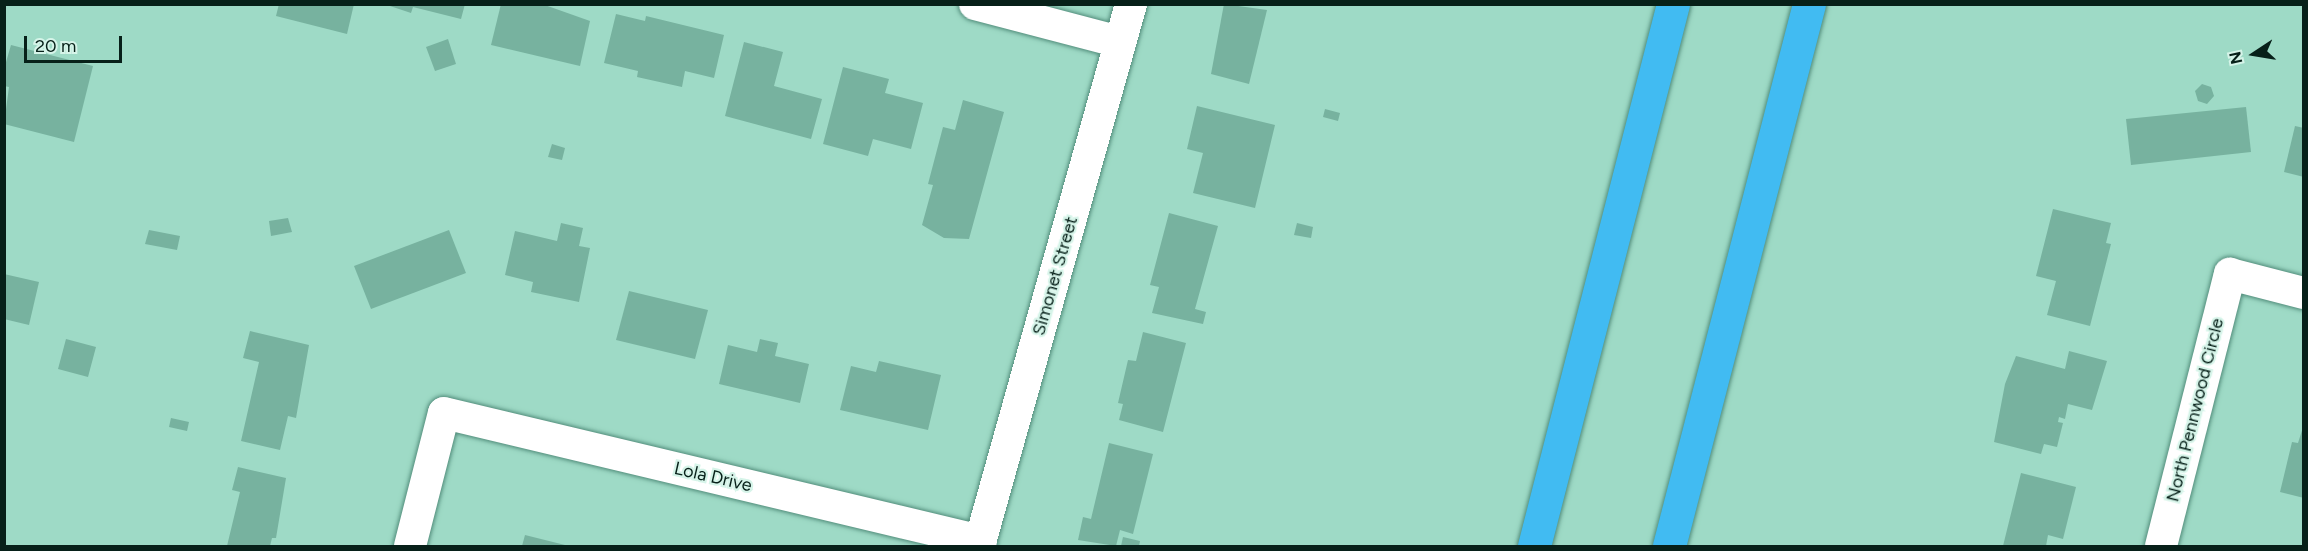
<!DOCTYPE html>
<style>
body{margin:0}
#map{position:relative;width:2308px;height:551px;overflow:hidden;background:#9edac6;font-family:Figtree,sans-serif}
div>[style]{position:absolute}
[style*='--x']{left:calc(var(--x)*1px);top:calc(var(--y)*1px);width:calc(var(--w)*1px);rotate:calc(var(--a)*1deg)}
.building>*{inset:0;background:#77b29f}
.roads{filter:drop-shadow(0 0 2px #528d7b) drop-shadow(0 0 2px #528d7b)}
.street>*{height:32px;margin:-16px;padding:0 16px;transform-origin:16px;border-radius:16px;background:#fff}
.highway>*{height:33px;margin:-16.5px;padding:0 16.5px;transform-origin:16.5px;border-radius:16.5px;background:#41bbf2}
span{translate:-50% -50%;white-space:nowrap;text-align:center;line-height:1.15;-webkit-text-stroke:4.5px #d6f4e9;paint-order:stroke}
.street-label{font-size:18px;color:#072019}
.frame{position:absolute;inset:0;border:6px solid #072019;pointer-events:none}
.north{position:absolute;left:2224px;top:24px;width:60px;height:60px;-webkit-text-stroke:4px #d6f4e9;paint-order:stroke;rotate:258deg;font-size:16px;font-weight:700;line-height:24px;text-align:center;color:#072019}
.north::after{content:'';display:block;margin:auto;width:21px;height:27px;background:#072019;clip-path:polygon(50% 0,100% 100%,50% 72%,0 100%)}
.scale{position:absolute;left:24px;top:36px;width:98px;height:27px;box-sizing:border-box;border:3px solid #072019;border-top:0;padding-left:8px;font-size:18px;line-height:21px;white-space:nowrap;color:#072019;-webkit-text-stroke:4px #d6f4e9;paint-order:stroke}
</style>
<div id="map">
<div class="building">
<i style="clip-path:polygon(279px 4px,354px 4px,347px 34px,276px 16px)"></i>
<i style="clip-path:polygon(384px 4px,465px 4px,461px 19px,413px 7px,411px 13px)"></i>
<i style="clip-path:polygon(501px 4px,542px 4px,590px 21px,580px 66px,491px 45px)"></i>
<i style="clip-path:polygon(1224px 4px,1267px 10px,1249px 84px,1211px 74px)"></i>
<i style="clip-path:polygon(616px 14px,645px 21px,646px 16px,724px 35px,714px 78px,685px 71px,682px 87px,637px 77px,638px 71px,604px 63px)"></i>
<i style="clip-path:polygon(448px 39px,456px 64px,435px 71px,426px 47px)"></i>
<i style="clip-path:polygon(744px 42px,783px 52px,774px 86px,822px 99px,811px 139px,725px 116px)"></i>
<i style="clip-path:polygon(11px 45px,93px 66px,74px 142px,4px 124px,9px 87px,4px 86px,4px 69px)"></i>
<i style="clip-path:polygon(843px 67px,889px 79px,885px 93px,923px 103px,911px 149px,873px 139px,868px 156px,823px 144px)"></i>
<i style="clip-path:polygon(2202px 84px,2211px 87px,2214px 96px,2207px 104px,2198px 101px,2195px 91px)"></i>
<i style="clip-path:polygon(963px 100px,1004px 112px,969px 239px,944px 238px,922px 225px,933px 185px,928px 184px,943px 127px,955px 130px)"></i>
<i style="clip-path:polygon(1197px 106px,1275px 125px,1255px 208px,1193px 193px,1203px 153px,1187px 149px)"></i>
<i style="clip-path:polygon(2246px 107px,2251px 152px,2131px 165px,2126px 119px)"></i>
<i style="clip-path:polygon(1325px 109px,1340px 113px,1338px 121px,1323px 117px)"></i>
<i style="clip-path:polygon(2295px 126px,2304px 128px,2304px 177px,2284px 172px)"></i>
<i style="clip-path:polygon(552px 144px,565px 148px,562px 160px,548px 157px)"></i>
<i style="clip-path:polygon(2053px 209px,2111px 223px,2106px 243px,2111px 244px,2090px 326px,2047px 315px,2056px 281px,2036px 276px)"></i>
<i style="clip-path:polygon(1169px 213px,1218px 226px,1195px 309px,1206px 312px,1203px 324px,1152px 313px,1159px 287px,1150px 285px)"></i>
<i style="clip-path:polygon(288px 218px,292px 232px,271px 236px,269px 221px)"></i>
<i style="clip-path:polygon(561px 223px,583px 228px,579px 246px,590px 248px,579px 302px,531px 292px,533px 282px,505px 275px,515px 231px,557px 241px)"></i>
<i style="clip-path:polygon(1297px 223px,1313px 227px,1311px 238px,1294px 235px)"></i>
<i style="clip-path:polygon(149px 230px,180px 236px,177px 250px,145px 244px)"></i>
<i style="clip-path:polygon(449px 230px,466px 273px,371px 309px,354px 266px)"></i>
<i style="clip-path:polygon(4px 274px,39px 282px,29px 325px,4px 319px)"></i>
<i style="clip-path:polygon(629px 291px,708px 310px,695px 359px,616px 340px)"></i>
<i style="clip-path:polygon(250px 331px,309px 345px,296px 418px,288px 416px,280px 450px,241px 441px,259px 362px,243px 358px)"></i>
<i style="clip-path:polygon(1143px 332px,1186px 343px,1163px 432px,1119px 420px,1123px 404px,1118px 403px,1128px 360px,1136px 361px)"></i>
<i style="clip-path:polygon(66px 339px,96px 347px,88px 377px,58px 369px)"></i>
<i style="clip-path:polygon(760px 339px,778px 343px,775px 356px,809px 364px,800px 403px,719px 384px,728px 345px,757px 352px)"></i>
<i style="clip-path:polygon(2069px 351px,2107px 361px,2092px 410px,2068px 404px,2065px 419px,2059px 417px,2058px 422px,2063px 423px,2057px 447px,2044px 444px,2041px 454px,1994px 442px,2005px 384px,2016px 356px,2065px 369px)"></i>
<i style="clip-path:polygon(879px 361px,941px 375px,928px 430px,840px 410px,851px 366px,876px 372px)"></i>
<i style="clip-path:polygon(171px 418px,189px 422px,187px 431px,169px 427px)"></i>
<i style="clip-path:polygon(2304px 424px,2304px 498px,2280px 492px,2292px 442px,2298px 443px)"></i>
<i style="clip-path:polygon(1109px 443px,1153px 454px,1133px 534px,1120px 530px,1116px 546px,1078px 540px,1083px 517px,1091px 519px)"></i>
<i style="clip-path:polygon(238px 467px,286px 478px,276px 538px,272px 538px,270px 546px,227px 546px,240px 492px,232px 490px)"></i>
<i style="clip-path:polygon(2021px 473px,2076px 487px,2063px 539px,2048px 535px,2046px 546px,2003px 546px)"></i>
<i style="clip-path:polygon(525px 535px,569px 546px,522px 546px)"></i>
<i style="clip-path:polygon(1123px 537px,1140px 541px,1139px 546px,1121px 546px)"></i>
</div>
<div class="roads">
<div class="street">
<i style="--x:975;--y:4;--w:150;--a:14.7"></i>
<i style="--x:410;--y:546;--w:137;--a:-75.7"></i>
<i style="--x:444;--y:413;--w:552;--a:13.41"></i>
<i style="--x:979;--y:546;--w:563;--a:-74.33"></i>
<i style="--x:2161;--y:546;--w:281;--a:-75.8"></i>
<i style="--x:2230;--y:274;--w:76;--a:14.4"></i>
</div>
<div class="highway">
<i style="--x:1534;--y:546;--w:560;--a:-75.62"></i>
<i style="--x:1669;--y:546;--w:560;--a:-75.52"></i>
</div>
</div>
<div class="street-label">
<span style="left:1055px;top:276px;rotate:-74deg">Simonet Street</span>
<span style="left:2195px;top:410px;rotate:-76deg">North Pennwood Circle</span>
<span style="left:713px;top:477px;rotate:13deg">Lola Drive</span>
</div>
<div class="frame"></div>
<div class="north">N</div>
<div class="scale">20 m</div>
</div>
